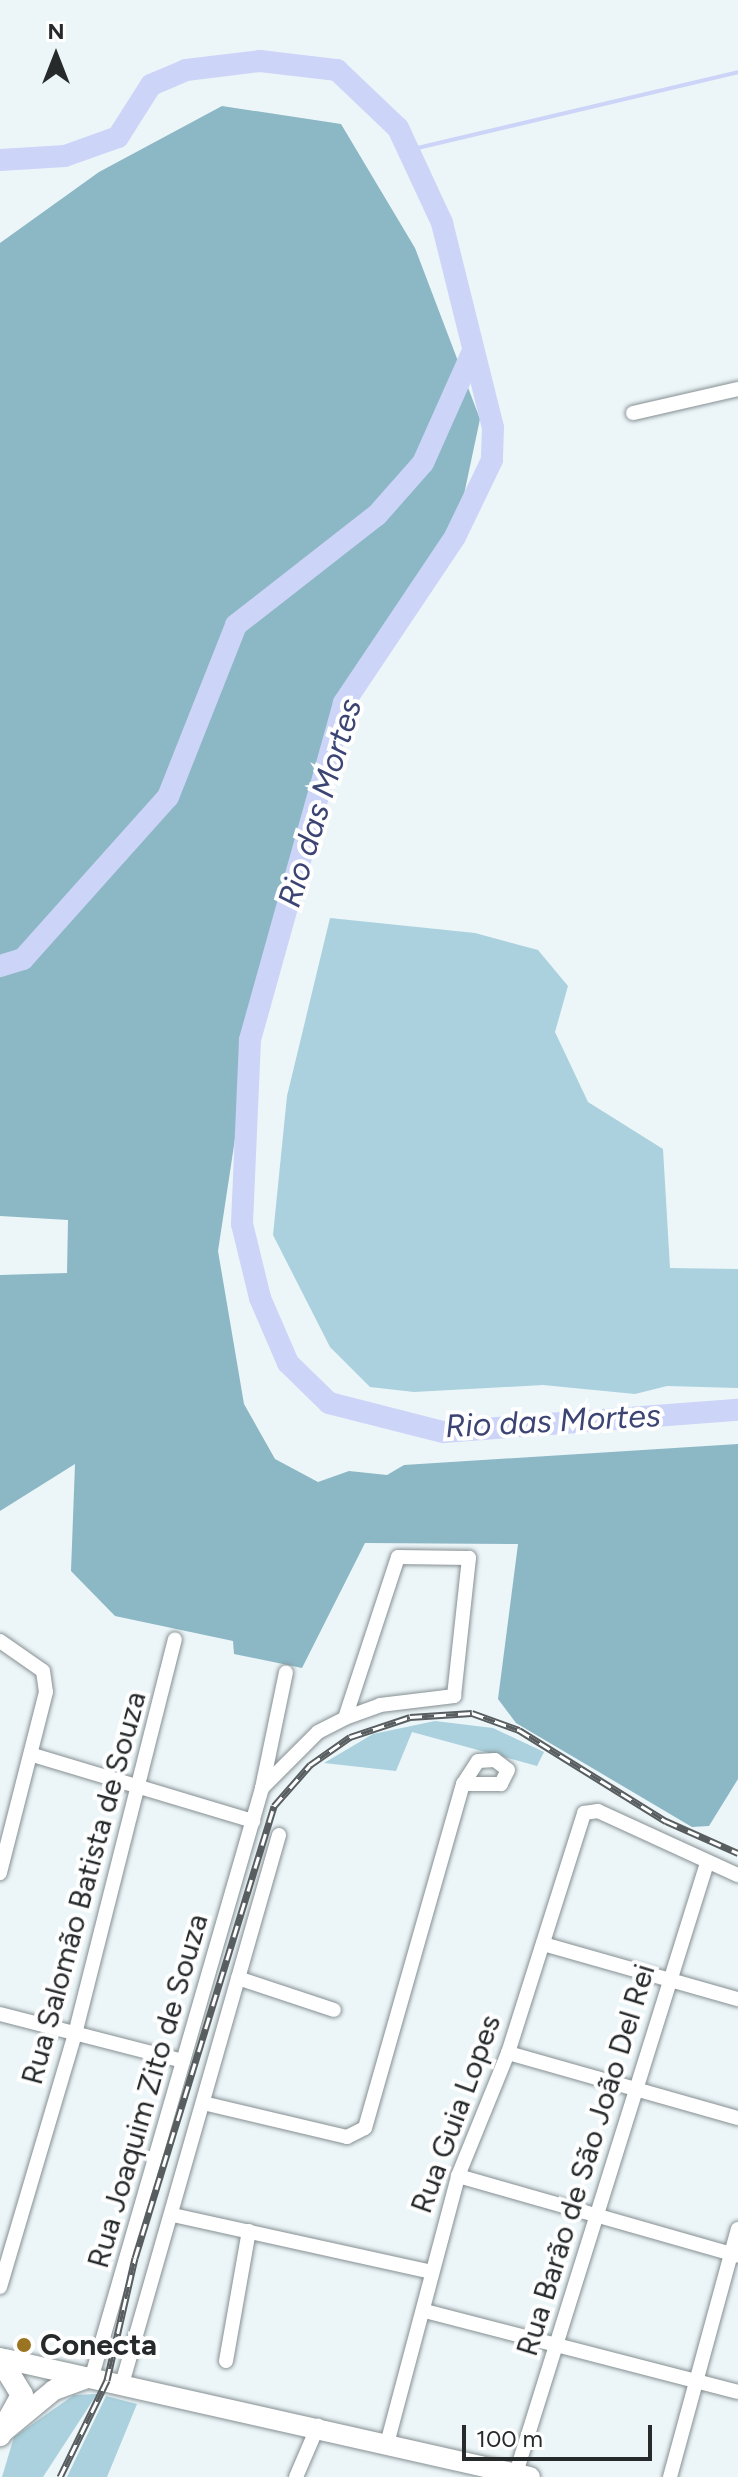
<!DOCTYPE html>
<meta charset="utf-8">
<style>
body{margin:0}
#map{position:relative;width:738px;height:2477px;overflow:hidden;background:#ecf6f9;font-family:Figtree,sans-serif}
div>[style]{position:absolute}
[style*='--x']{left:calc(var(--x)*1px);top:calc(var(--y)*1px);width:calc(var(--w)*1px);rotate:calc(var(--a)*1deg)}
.green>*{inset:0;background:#aad1dd}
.forest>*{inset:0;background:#8cb7c5}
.stream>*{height:4px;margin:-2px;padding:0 2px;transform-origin:2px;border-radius:2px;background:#ccd4f8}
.river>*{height:22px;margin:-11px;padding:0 11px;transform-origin:11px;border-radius:11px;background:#ccd4f8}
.roads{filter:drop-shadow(0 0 2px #868f92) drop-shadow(0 0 2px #868f92)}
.street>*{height:14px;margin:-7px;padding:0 7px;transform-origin:7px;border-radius:7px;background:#fff}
.secondary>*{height:20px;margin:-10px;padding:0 10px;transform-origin:10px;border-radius:10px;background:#fff}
.primary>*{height:22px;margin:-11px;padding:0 11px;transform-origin:11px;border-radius:11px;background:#fff}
.rail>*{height:7px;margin-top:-3.5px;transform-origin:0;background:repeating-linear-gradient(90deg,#fff 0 12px,#585d5f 0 24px);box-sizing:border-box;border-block:2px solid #585d5f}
.dots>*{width:22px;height:22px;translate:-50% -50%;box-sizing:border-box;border:4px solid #fff;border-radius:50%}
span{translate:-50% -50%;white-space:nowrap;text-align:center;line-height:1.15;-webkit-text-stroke:8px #fff;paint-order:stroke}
.street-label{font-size:30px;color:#262a2b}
.poi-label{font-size:30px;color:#262a2b;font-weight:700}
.left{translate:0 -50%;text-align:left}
.water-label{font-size:32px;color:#3c4473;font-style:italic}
.north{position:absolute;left:16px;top:16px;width:80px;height:80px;-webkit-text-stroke:6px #fff;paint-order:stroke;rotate:0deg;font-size:22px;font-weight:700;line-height:32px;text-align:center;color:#262a2b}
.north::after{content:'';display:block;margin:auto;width:28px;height:36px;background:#262a2b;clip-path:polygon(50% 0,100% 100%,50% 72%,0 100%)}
.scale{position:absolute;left:462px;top:2425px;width:190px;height:36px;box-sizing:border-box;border:4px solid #262a2b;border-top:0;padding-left:10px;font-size:24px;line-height:28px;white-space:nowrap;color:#262a2b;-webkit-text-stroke:6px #fff;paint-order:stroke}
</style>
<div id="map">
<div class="green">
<i style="clip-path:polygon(330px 918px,475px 933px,538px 950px,568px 986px,555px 1032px,588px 1102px,663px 1149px,670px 1268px,738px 1269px,738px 1388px,667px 1386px,635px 1394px,543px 1385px,414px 1392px,370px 1387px,330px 1347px,273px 1235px,287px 1096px)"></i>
<i style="clip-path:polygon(435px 1721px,493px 1728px,544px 1752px,537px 1766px,412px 1732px,396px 1771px,324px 1763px,373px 1734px)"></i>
<i style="clip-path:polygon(97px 2394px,43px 2477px,2px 2477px,14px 2437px,74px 2395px)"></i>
<i style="clip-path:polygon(106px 2396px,137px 2404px,107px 2477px,67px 2477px)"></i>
</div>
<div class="forest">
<i style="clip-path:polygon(222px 106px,341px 124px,415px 248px,480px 419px,455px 537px,344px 703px,250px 1040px,218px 1251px,244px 1404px,275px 1459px,318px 1482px,349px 1471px,387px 1475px,404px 1465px,738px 1444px,738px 1779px,709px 1826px,692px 1827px,516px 1723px,498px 1699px,518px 1544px,365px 1543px,302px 1668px,234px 1654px,233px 1641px,115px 1616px,71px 1571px,75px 1464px,0 1511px,0 1275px,67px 1273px,68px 1220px,0 1216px,0 243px,99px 172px)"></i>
</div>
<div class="stream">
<i style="--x:409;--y:150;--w:338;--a:-13.3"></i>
</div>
<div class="river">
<i style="--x:0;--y:160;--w:65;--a:-3.5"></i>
<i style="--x:65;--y:156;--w:56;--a:-19.7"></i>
<i style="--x:118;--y:137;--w:62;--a:-57.6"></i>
<i style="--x:151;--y:85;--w:38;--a:-23"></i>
<i style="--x:186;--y:70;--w:75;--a:-6.9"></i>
<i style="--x:260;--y:61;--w:78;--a:6.7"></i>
<i style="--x:337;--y:70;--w:84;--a:43.6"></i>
<i style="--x:398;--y:128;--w:105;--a:65.1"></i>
<i style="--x:442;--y:223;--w:211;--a:76"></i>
<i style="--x:493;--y:428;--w:32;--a:92"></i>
<i style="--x:492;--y:460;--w:85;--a:115.7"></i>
<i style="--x:455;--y:537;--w:200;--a:123.8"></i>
<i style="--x:344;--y:703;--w:350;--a:105.6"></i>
<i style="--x:250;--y:1040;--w:184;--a:92.5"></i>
<i style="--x:242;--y:1224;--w:76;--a:76.3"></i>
<i style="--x:260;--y:1298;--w:71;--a:66.7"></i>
<i style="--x:288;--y:1363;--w:57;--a:44.3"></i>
<i style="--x:329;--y:1403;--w:118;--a:14.3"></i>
<i style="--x:443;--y:1432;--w:296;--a:-4.3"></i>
<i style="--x:0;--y:966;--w:24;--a:-17"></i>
<i style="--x:23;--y:959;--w:217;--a:-48.2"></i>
<i style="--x:168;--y:797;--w:185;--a:-68.4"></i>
<i style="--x:236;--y:625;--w:179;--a:-38"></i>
<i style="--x:377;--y:515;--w:69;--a:-48.5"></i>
<i style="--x:423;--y:463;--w:120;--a:-66"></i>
</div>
<div class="roads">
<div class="street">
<i style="--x:633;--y:413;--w:108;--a:-12.9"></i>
<i style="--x:0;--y:1641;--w:52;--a:34.9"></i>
<i style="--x:43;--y:1671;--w:21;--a:82"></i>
<i style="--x:46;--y:1692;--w:187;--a:104.3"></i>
<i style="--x:33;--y:1755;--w:230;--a:16.7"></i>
<i style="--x:262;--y:1788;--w:118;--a:-78.3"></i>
<i style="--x:543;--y:1944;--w:203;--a:15.8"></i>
<i style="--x:238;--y:1978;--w:101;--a:18.4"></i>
<i style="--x:0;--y:2014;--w:189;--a:14.4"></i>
<i style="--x:508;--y:2053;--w:239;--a:15.8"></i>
<i style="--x:203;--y:2103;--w:148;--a:13.3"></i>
<i style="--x:347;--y:2137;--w:20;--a:-27"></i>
<i style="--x:365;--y:2128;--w:358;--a:-74.1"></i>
<i style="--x:463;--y:1784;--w:27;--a:-57"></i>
<i style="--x:478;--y:1761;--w:17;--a:-3"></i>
<i style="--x:495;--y:1760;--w:16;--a:38"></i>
<i style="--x:508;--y:1770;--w:16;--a:117"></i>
<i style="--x:501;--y:1784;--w:38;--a:180"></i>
<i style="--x:458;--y:2176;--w:291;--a:15.9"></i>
<i style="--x:173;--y:2215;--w:261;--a:12.4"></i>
<i style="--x:0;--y:2287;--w:264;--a:-73.5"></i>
<i style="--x:75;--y:2034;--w:407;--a:-75.8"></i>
<i style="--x:425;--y:2311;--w:323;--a:14.5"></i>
<i style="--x:226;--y:2361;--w:132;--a:-80"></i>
<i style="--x:92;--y:2376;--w:612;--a:-73.87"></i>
<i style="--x:262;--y:1788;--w:79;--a:-45"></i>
<i style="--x:318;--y:1732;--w:30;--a:-27"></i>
<i style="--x:345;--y:1718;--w:37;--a:-20"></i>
<i style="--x:380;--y:1705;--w:75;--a:-6.9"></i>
<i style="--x:454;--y:1696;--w:139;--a:-83.8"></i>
<i style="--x:469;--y:1558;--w:71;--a:-179.2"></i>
<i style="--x:398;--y:1557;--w:169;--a:108.2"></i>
<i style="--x:122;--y:2384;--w:571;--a:-74.04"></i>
<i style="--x:388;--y:2440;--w:273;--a:-75.1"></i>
<i style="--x:458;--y:2176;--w:133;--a:-67.9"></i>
<i style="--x:508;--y:2053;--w:252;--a:-72.4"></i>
<i style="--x:584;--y:1813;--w:14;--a:-8"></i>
<i style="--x:598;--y:1811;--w:154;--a:24.6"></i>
<i style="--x:516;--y:2473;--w:639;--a:-72.61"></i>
<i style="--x:296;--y:2477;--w:56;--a:-66.7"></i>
<i style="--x:670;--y:2477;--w:257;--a:-74.7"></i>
</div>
<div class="secondary">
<i style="--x:5;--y:2359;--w:538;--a:12.67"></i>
<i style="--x:3;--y:2432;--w:66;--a:-39.5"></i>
<i style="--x:54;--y:2390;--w:38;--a:-20"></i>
</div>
<div class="primary">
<i style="--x:0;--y:2359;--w:42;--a:58.6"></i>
<i style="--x:22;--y:2395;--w:46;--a:118.8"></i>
</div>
</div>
<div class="rail">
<i style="--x:60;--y:2477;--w:108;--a:-64.1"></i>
<i style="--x:107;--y:2380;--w:125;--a:-77.1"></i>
<i style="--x:135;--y:2258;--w:473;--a:-72.9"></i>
<i style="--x:274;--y:1806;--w:55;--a:-48.7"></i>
<i style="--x:310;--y:1765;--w:49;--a:-35"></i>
<i style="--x:350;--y:1737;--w:63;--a:-18.4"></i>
<i style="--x:410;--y:1717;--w:62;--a:-3.7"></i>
<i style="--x:472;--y:1713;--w:50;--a:19.9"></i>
<i style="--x:519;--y:1730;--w:173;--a:31.8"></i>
<i style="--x:666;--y:1821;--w:79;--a:24"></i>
</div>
<div class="dots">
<i style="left:24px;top:2345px;background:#9a7420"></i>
</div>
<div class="street-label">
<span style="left:84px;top:1888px;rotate:-75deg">Rua Salomão Batista de Souza</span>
<span style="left:148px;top:2091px;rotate:-74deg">Rua Joaquim Zito de Souza</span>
<span style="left:456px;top:2114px;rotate:-70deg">Rua Guia Lopes</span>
<span style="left:586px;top:2160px;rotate:-73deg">Rua Barão de São João Del Rei</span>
</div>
<div class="poi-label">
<span class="left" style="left:40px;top:2345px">Conecta</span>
</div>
<div class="water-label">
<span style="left:320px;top:803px;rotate:-73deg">Rio das Mortes</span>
<span style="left:553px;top:1421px;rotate:-3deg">Rio das Mortes</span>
</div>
<div class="north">N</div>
<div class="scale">100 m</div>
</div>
